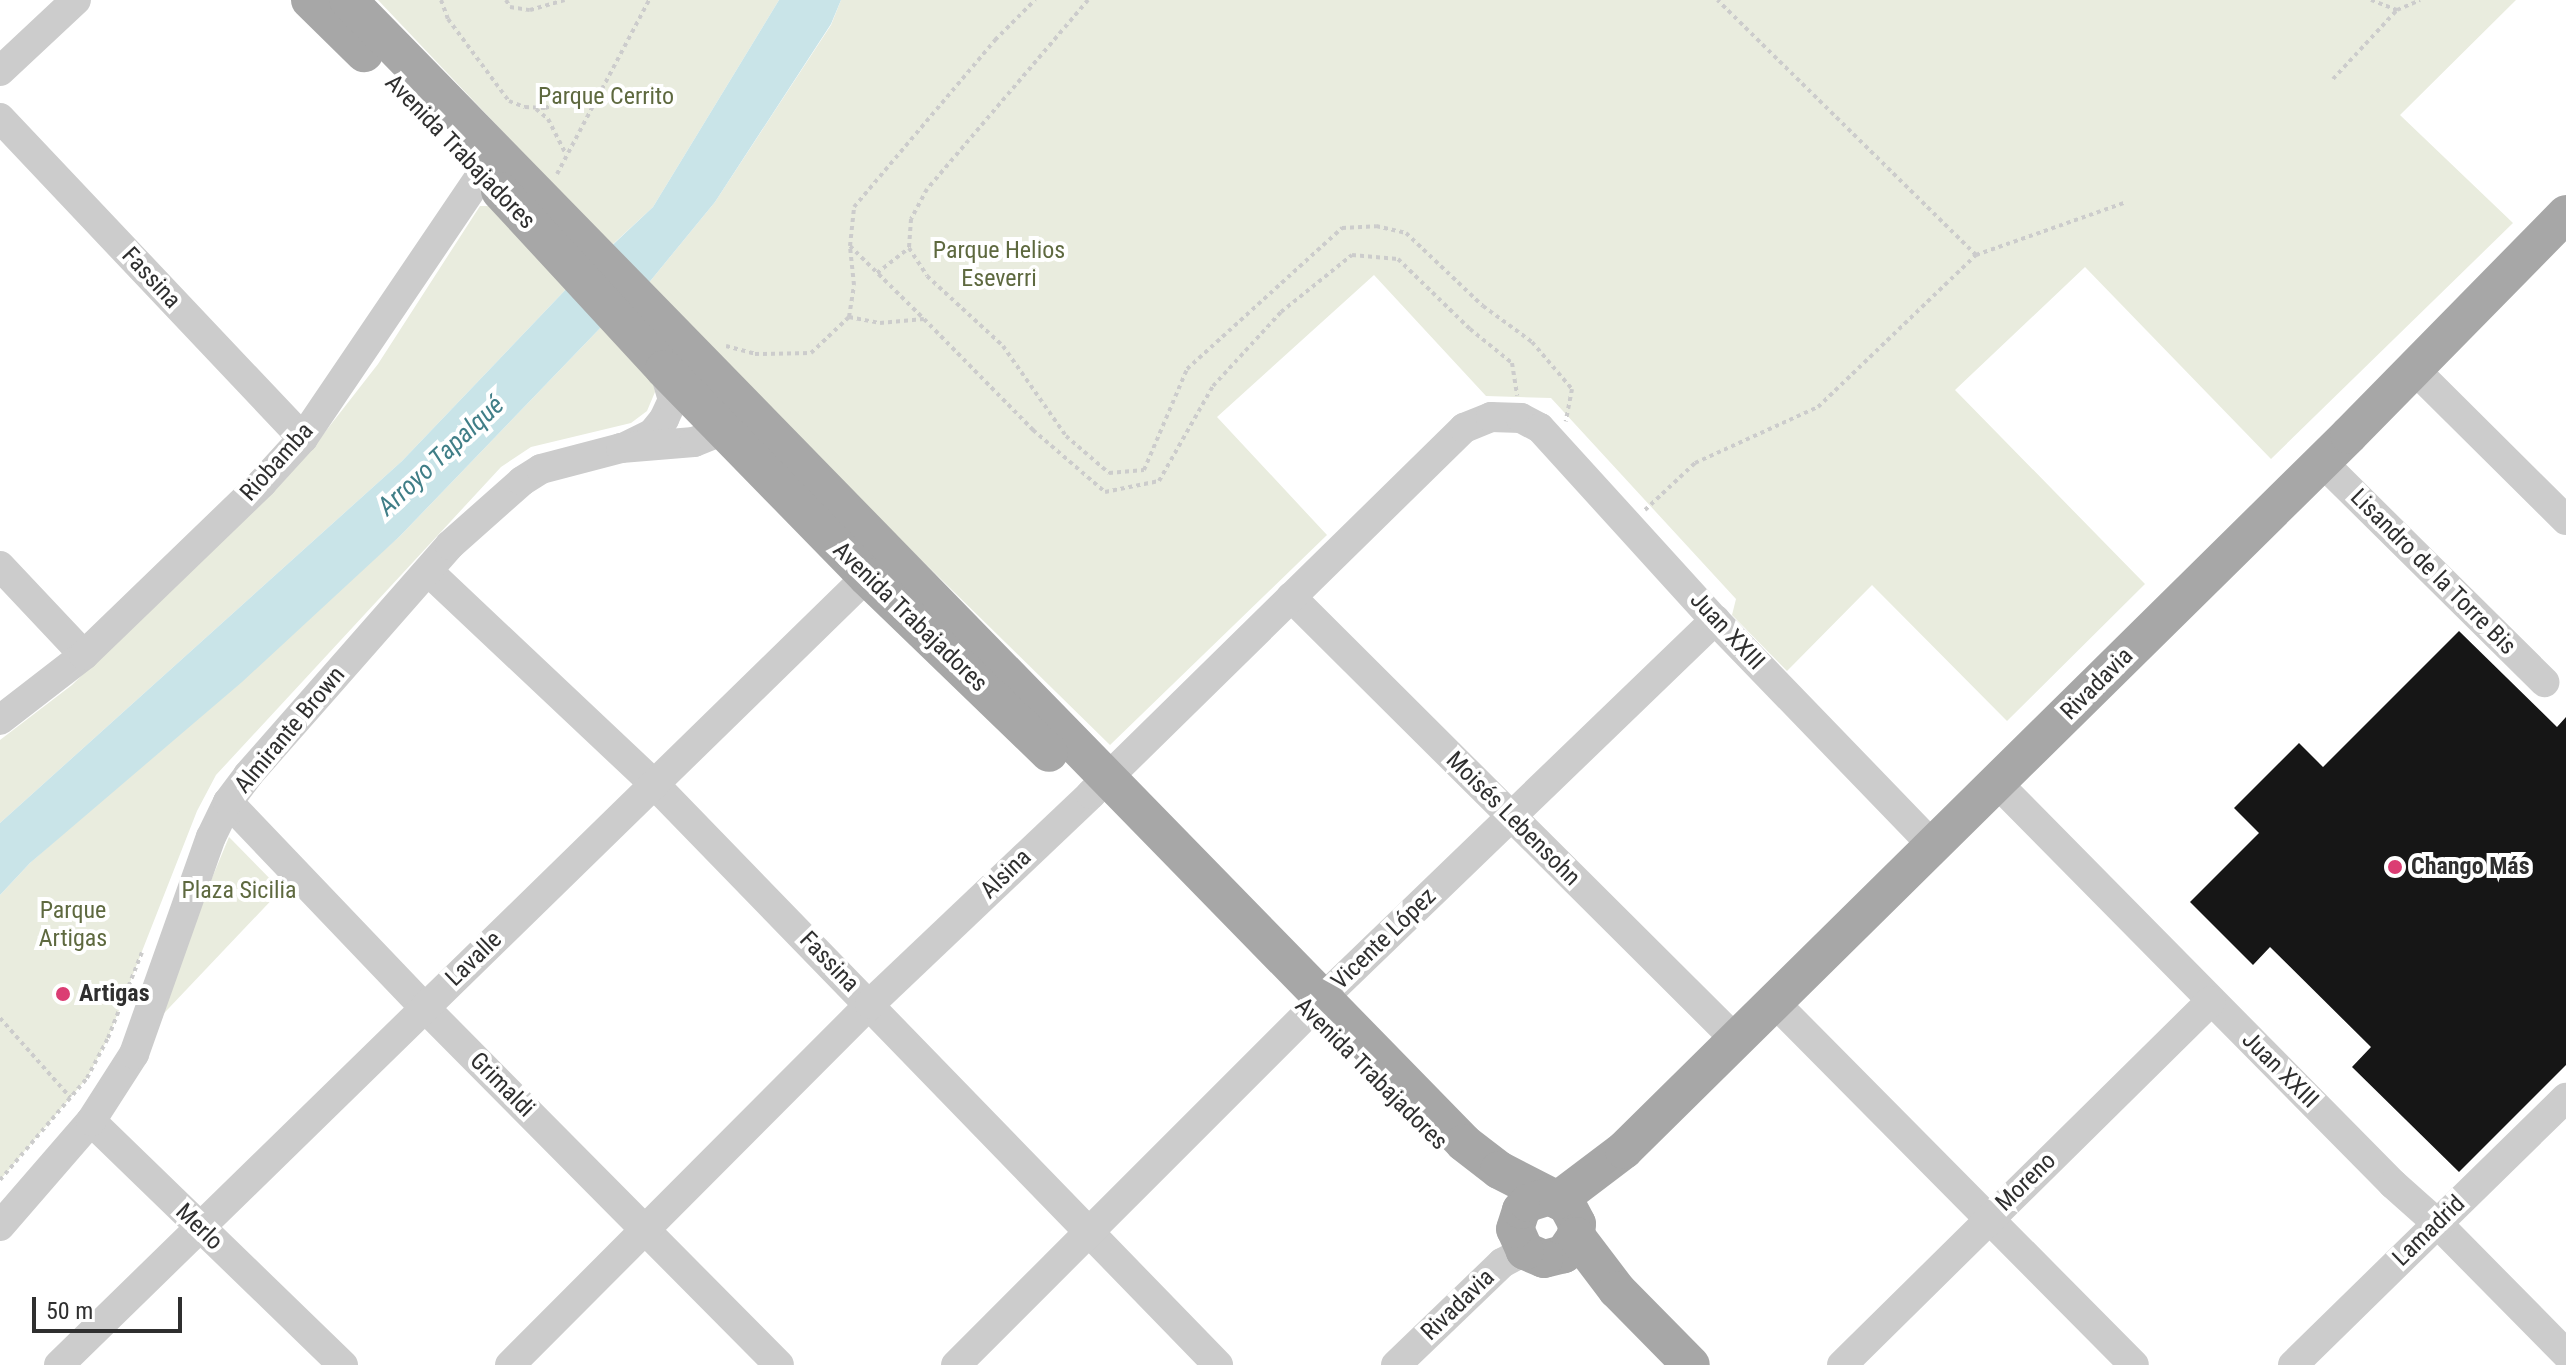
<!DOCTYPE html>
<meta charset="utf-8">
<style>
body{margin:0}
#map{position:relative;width:2566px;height:1365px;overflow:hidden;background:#fff;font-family:"Roboto Condensed",sans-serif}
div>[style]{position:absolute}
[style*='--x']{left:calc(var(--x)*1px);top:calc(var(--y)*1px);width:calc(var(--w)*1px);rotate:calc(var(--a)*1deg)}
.green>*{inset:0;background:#e9ecde}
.water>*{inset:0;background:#c9e4e8}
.building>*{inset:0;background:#161616}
.path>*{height:4px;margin-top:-2px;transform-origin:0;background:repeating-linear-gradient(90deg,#ccc 0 4px,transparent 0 8px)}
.minor>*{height:30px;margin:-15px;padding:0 15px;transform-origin:15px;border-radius:15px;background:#ccc}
.major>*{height:38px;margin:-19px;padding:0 19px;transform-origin:19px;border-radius:19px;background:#a7a7a7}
.dots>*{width:22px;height:22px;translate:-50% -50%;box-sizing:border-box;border:4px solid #fff;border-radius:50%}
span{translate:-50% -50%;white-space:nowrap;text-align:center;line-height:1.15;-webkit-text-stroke:8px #fff;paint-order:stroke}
.park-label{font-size:24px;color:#5e693f}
.street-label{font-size:24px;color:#2f2f2f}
.poi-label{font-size:24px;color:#2f2f2f;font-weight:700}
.left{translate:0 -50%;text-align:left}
.water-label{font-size:26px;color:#407e87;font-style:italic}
.scale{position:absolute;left:32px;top:1297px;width:150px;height:36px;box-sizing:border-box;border:4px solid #2f2f2f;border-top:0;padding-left:10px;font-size:24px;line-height:28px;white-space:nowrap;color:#2f2f2f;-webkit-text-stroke:6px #fff;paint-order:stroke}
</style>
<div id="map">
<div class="green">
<i style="clip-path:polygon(378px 0,779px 0,653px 207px,611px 246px)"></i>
<i style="clip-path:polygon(841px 0,2516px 0,2400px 115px,2513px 223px,2271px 459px,2085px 267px,1955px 390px,2145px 584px,2007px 721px,1872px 585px,1787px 671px,1732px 615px,1736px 599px,1551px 398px,1486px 396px,1374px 275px,1217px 417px,1327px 535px,1110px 745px,696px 339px,647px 285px,715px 202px,831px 25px)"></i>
<i style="clip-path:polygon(480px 206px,500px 206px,571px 284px,402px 461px,0 823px,0 740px,72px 685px,311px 450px,378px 364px)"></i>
<i style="clip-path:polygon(606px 322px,653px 376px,655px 392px,647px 411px,631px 423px,531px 447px,501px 467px,216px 775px,197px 811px,108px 1038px,87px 1078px,0 1180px,0 895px,30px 863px,400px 536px)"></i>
<i style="clip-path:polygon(229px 837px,281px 890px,150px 1028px)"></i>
</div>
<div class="water">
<i style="clip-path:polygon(779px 0,841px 0,831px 24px,715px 202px,647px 285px,606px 322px,400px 536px,242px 682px,30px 863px,0 895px,0 823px,402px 461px,571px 284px,653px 207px)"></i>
</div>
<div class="building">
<i style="clip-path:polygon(2459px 631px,2557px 727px,2566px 717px,2566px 1065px,2459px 1172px,2352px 1067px,2371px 1047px,2270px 947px,2253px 965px,2190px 902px,2259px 833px,2234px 808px,2299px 743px,2323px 767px)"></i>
</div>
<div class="path">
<i style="--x:441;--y:0;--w:20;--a:70"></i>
<i style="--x:448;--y:19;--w:102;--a:53.4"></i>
<i style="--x:509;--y:101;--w:17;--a:21"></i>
<i style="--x:525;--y:107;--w:20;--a:3"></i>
<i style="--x:545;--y:108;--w:58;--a:-18.1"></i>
<i style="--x:506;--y:0;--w:8;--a:60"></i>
<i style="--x:510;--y:7;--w:20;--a:9"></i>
<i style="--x:530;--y:10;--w:36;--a:-16"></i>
<i style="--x:1088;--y:0;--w:248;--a:130.4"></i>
<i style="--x:927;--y:189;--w:34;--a:118"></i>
<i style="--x:911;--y:219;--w:29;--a:94"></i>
<i style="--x:909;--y:248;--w:33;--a:57"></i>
<i style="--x:927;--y:276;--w:103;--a:42.6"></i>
<i style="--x:1003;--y:346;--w:110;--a:55"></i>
<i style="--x:1066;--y:436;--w:57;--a:40.7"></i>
<i style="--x:1109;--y:473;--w:35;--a:-5"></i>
<i style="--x:1144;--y:470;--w:110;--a:-66.9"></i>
<i style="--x:1187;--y:369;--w:210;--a:-42.3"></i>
<i style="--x:1342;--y:228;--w:34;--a:-3"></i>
<i style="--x:1376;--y:226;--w:31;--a:13"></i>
<i style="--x:1406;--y:233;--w:106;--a:43.5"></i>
<i style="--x:1483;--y:306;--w:61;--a:36.3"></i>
<i style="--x:1532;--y:342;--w:62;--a:49.6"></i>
<i style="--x:1572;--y:389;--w:33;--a:101"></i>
<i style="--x:2371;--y:0;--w:28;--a:21"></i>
<i style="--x:2397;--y:10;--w:25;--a:-23"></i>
<i style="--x:2333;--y:79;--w:94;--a:-47.2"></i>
<i style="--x:536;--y:109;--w:16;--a:40"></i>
<i style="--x:548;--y:119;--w:39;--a:63"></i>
<i style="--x:557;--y:174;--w:197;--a:-62.1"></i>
<i style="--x:850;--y:246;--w:104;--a:44.6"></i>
<i style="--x:1976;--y:255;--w:157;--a:-19.4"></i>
<i style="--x:877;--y:273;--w:41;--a:-38"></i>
<i style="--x:849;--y:317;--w:32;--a:11"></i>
<i style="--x:880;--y:323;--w:44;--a:-5.2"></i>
<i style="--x:924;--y:319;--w:156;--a:45.5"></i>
<i style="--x:1033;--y:430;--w:95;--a:40.7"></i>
<i style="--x:1105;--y:492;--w:55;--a:-11.5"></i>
<i style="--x:1159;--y:481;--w:109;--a:-60.4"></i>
<i style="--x:1213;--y:386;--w:100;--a:-47.4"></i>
<i style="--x:1281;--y:312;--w:91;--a:-38.8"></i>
<i style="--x:1352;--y:255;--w:46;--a:5"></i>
<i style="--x:1398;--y:259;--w:100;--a:44.2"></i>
<i style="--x:1470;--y:329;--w:54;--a:39"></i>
<i style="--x:1512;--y:363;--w:33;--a:81"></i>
<i style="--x:726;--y:346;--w:30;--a:15"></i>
<i style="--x:755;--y:354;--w:56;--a:-1"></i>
<i style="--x:811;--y:353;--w:52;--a:-43.5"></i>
<i style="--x:849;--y:317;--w:32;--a:-81"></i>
<i style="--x:854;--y:285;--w:39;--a:-96"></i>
<i style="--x:850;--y:246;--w:39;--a:-84"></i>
<i style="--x:854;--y:207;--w:219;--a:-49.8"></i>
<i style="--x:995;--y:40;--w:57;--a:-45"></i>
<i style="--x:1645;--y:510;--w:69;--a:-43.2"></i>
<i style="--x:1695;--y:463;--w:135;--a:-24.5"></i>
<i style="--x:1818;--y:407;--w:219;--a:-43.9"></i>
<i style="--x:1976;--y:255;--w:363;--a:-135.4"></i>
<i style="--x:0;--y:1018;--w:106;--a:48.5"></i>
<i style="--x:0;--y:1180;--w:134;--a:-49.5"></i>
<i style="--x:87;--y:1078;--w:45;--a:-62.3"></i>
<i style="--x:108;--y:1038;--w:92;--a:-68.4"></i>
</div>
<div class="minor">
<i style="--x:0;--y:71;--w:104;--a:-43.1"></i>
<i style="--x:0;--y:118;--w:441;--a:46.6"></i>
<i style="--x:2415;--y:370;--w:213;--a:44.8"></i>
<i style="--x:625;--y:447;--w:30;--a:-26"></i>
<i style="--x:652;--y:434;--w:19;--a:-51"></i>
<i style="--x:664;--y:419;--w:21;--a:-65"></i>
<i style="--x:673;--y:400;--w:32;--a:-106"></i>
<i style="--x:2322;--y:462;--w:313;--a:44.7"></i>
<i style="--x:0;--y:566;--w:122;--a:46.7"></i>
<i style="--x:428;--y:571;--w:313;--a:43.3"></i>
<i style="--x:656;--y:786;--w:807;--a:45.85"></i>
<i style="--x:1291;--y:597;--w:628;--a:44.87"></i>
<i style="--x:0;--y:720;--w:106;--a:-37.7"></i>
<i style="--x:84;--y:655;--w:248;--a:-44"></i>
<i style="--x:262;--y:483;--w:61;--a:-47.7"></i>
<i style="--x:303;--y:438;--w:344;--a:-55.9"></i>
<i style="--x:1997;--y:783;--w:564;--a:45.36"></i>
<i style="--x:2393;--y:1184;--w:59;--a:41.6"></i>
<i style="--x:2437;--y:1223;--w:184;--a:45.4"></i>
<i style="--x:228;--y:802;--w:284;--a:46.3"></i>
<i style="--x:424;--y:1007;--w:504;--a:45.24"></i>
<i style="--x:1774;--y:1002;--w:511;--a:45.24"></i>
<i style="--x:91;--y:1121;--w:351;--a:44.1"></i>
<i style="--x:0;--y:1226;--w:139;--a:-49.1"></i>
<i style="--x:91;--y:1121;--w:80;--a:-57.3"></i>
<i style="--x:134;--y:1054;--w:230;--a:-70.5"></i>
<i style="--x:211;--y:837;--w:39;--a:-64"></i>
<i style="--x:228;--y:802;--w:34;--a:-53"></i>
<i style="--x:248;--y:775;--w:306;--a:-48.7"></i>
<i style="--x:450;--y:545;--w:96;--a:-41.6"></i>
<i style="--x:522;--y:481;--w:22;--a:-32"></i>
<i style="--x:541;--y:469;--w:83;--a:-14.7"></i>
<i style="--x:621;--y:448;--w:73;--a:-4.7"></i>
<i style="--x:694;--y:442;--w:18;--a:-22"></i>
<i style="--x:711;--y:435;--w:34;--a:-37"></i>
<i style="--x:59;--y:1365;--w:1150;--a:-44.3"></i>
<i style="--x:510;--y:1365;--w:510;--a:-45.08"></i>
<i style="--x:870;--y:1004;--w:305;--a:-43.5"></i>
<i style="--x:1091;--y:794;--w:523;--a:-44.46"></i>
<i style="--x:1464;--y:428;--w:29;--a:-22"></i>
<i style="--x:1491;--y:417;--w:30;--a:2"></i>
<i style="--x:1521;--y:418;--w:21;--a:28"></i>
<i style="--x:1540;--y:428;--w:260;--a:47.7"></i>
<i style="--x:1715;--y:620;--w:314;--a:46"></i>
<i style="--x:956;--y:1365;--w:519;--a:-45"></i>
<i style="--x:1323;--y:998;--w:545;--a:-43.96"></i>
<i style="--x:1396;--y:1365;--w:147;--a:-43.9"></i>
<i style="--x:1502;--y:1263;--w:26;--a:-28"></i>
<i style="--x:1842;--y:1365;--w:518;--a:-44.61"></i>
<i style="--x:2293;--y:1365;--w:382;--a:-44.4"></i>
</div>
<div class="major">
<i style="--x:310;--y:0;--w:76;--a:44.5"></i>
<i style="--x:348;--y:0;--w:1597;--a:45.68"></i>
<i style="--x:1464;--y:1143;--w:44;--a:37.6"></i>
<i style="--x:1499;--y:1170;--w:76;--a:27.2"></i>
<i style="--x:1567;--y:1205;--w:21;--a:62"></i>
<i style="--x:1577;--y:1224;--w:12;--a:95"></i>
<i style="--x:1576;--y:1236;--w:22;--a:124"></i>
<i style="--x:1564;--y:1254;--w:21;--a:166"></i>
<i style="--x:1544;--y:1259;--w:21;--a:-157"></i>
<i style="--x:1525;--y:1251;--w:24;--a:-114"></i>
<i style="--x:1515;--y:1229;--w:20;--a:-72"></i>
<i style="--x:1521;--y:1210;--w:10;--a:-45"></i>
<i style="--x:1528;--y:1203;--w:20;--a:-18"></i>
<i style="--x:500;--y:191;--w:242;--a:47.3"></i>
<i style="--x:664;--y:369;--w:291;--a:45.7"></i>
<i style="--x:867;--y:577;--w:253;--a:44"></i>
<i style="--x:1558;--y:1200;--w:83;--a:-37.1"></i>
<i style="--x:1624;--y:1150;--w:1018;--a:-44.6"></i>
<i style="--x:2349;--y:435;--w:310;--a:-45.5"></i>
<i style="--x:1576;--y:1236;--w:68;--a:52.8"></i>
<i style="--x:1617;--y:1290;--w:105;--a:45.4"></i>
</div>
<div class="dots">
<i style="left:2395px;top:867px;background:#db3d73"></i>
<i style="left:63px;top:994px;background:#db3d73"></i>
</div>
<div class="park-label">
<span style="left:606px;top:97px">Parque Cerrito</span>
<span style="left:999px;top:265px">Parque Helios<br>Eseverri</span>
<span style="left:239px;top:891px">Plaza Sicilia</span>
<span style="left:73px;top:925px">Parque<br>Artigas</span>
</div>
<div class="street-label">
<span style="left:460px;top:152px;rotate:46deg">Avenida Trabajadores</span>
<span style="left:151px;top:278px;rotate:47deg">Fassina</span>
<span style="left:277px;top:462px;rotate:-48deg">Riobamba</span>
<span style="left:2433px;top:572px;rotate:45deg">Lisandro de la Torre Bis</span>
<span style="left:910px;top:617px;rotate:44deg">Avenida Trabajadores</span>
<span style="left:1727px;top:631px;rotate:47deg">Juan XXIII</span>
<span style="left:2097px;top:684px;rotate:-45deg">Rivadavia</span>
<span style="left:290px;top:730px;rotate:-50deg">Almirante Brown</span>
<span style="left:1513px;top:819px;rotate:45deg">Moisés Lebensohn</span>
<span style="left:1006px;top:874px;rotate:-44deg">Alsina</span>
<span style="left:1384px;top:939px;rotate:-44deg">Vicente López</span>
<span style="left:474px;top:959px;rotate:-44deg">Lavalle</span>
<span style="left:829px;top:962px;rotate:46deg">Fassina</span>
<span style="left:2280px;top:1070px;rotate:45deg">Juan XXIII</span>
<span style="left:1371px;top:1074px;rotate:45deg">Avenida Trabajadores</span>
<span style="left:502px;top:1085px;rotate:45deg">Grimaldi</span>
<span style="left:2026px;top:1182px;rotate:-44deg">Moreno</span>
<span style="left:199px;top:1227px;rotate:44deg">Merlo</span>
<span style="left:2429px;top:1231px;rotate:-44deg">Lamadrid</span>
<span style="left:1458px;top:1305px;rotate:-44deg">Rivadavia</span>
</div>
<div class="poi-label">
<span class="left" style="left:2411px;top:867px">Chango Más</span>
<span class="left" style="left:79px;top:994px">Artigas</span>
</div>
<div class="water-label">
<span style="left:441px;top:456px;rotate:-43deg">Arroyo Tapalqué</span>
</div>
<div class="scale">50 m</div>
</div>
